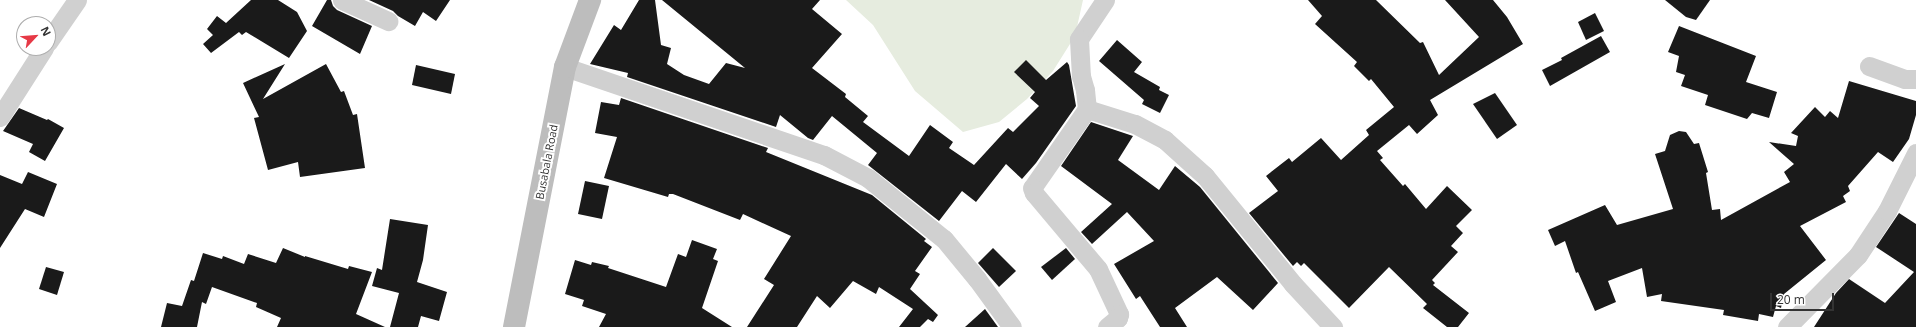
<!DOCTYPE html>
<style>
body{margin:0}
#map{position:relative;width:1916px;height:327px;overflow:hidden;background:#fff;font-family:"Open Sans",sans-serif}
div>[style]{position:absolute}
[style*='--x']{left:calc(var(--x)*1px);top:calc(var(--y)*1px);width:calc(var(--w)*1px);rotate:calc(var(--a)*1deg)}
.green>*{inset:0;background:#e6ecdf}
.building>*{inset:0;background:#1a1a1a}
.street>*{height:19px;margin:-9.5px;padding:0 9.5px;transform-origin:9.5px;border-radius:9.5px;background:#d0d0d0}
.secondary>*{height:22px;margin:-11px;padding:0 11px;transform-origin:11px;border-radius:11px;background:#bdbdbd}
span{translate:-50% -50%;white-space:nowrap;text-align:center;line-height:1.15;-webkit-text-stroke:4px #fff;paint-order:stroke}
.street-label{font-size:11px;color:#333}
.north{position:absolute;left:16px;top:16px;width:40px;height:40px;box-sizing:border-box;background:#fff;border:1px solid #adadad;border-radius:50%;rotate:64deg;font-size:11px;font-weight:700;line-height:16px;text-align:center;color:#333}
.north::after{content:'';display:block;margin:auto;width:14px;height:18px;background:#e63946;clip-path:polygon(50% 0,100% 100%,50% 72%,0 100%)}
.scale{position:absolute;left:1770px;top:293px;width:64px;height:18px;box-sizing:border-box;border:2px solid #333;border-top:0;padding-left:5px;font-size:12px;line-height:14px;white-space:nowrap;color:#333;-webkit-text-stroke:3px #fff;paint-order:stroke}
</style>
<div id="map">
<div class="green">
<i style="clip-path:polygon(846px 0,1083px 0,1075px 36px,1053px 71px,1027px 99px,999px 122px,963px 132px,915px 91px,873px 25px)"></i>
</div>
<div class="building">
<i style="clip-path:polygon(251px 0,278px 0,297px 12px,307px 31px,289px 58px,246px 32px,242px 35px,239px 32px,211px 53px,203px 44px,213px 35px,207px 29px,217px 16px,226px 23px)"></i>
<i style="clip-path:polygon(327px 0,331px 0,333px 6px,337px 10px,372px 26px,360px 54px,312px 26px)"></i>
<i style="clip-path:polygon(369px 0,450px 0,436px 21px,423px 12px,415px 26px,398px 16px,393px 11px)"></i>
<i style="clip-path:polygon(639px 0,655px 0,661px 45px,671px 48px,667px 64px,684px 75px,709px 84px,726px 63px,745px 68px,662px 0,820px 0,812px 9px,842px 34px,812px 68px,846px 94px,845px 97px,868px 116px,863px 122px,909px 156px,930px 125px,953px 142px,949px 148px,974px 165px,1008px 128px,1013px 132px,1039px 106px,1030px 98px,1035px 92px,1014px 72px,1026px 60px,1046px 80px,1067px 62px,1069px 65px,1076px 106px,1036px 163px,1022px 179px,1006px 164px,976px 202px,962px 191px,939px 221px,868px 165px,877px 153px,832px 116px,813px 140px,808px 138px,780px 115px,776px 127px,627px 77px,628px 73px,590px 64px,614px 25px,621px 30px)"></i>
<i style="clip-path:polygon(1308px 0,1376px 0,1420px 43px,1423px 42px,1439px 75px,1479px 37px,1445px 0,1493px 0,1507px 17px,1523px 44px,1430px 100px,1438px 115px,1417px 134px,1409px 125px,1377px 151px,1383px 158px,1380px 160px,1403px 186px,1405px 184px,1426px 209px,1447px 186px,1472px 210px,1456px 226px,1463px 233px,1451px 246px,1458px 252px,1432px 280px,1435px 283px,1433px 285px,1469px 313px,1458px 327px,1447px 327px,1423px 308px,1427px 304px,1389px 267px,1349px 308px,1304px 263px,1301px 266px,1297px 262px,1293px 266px,1249px 213px,1278px 191px,1266px 176px,1289px 158px,1292px 162px,1321px 138px,1341px 160px,1369px 135px,1366px 130px,1394px 107px,1371px 79px,1369px 81px,1354px 66px,1357px 62px,1315px 24px,1322px 16px)"></i>
<i style="clip-path:polygon(1665px 0,1710px 0,1696px 20px,1686px 17px)"></i>
<i style="clip-path:polygon(1595px 13px,1604px 31px,1586px 40px,1578px 22px)"></i>
<i style="clip-path:polygon(1679px 26px,1756px 56px,1746px 82px,1777px 92px,1769px 118px,1752px 113px,1747px 119px,1705px 105px,1708px 95px,1681px 86px,1685px 75px,1676px 72px,1679px 56px,1668px 52px)"></i>
<i style="clip-path:polygon(1601px 36px,1610px 52px,1550px 86px,1542px 70px,1562px 60px,1561px 58px)"></i>
<i style="clip-path:polygon(1117px 40px,1142px 62px,1134px 72px,1160px 87px,1159px 90px,1169px 95px,1160px 113px,1142px 104px,1144px 100px,1099px 61px)"></i>
<i style="clip-path:polygon(285px 64px,263px 99px,326px 64px,341px 92px,344px 91px,353px 115px,357px 114px,365px 168px,300px 177px,298px 162px,268px 170px,254px 118px,259px 117px,243px 83px)"></i>
<i style="clip-path:polygon(416px 65px,455px 74px,451px 94px,412px 85px)"></i>
<i style="clip-path:polygon(1849px 81px,1916px 101px,1916px 115px,1909px 139px,1893px 162px,1878px 152px,1848px 186px,1850px 191px,1843px 196px,1846px 202px,1800px 226px,1826px 260px,1784px 294px,1781px 308px,1776px 306px,1773px 317px,1759px 314px,1758px 321px,1723px 315px,1724px 310px,1661px 301px,1662px 294px,1647px 297px,1642px 268px,1608px 281px,1616px 302px,1595px 311px,1578px 272px,1576px 273px,1565px 241px,1555px 246px,1548px 230px,1605px 205px,1617px 225px,1673px 209px,1655px 154px,1665px 151px,1670px 135px,1679px 131px,1686px 132px,1694px 144px,1699px 143px,1708px 172px,1706px 173px,1712px 210px,1720px 209px,1721px 220px,1790px 182px,1784px 172px,1794px 164px,1769px 142px,1796px 146px,1798px 136px,1791px 133px,1815px 107px,1825px 117px,1830px 111px,1838px 118px)"></i>
<i style="clip-path:polygon(1495px 93px,1517px 125px,1497px 139px,1473px 104px)"></i>
<i style="clip-path:polygon(621px 98px,768px 148px,766px 152px,872px 195px,926px 239px,924px 241px,932px 247px,915px 271px,920px 274px,910px 289px,938px 315px,933px 322px,928px 319px,920px 327px,899px 327px,913px 309px,879px 287px,876px 294px,853px 281px,830px 308px,817px 296px,797px 327px,747px 327px,774px 285px,764px 279px,791px 236px,743px 214px,740px 220px,673px 194px,669px 194px,668px 197px,604px 178px,617px 137px,595px 133px,601px 102px,619px 105px)"></i>
<i style="clip-path:polygon(19px 108px,47px 120px,48px 119px,64px 128px,45px 161px,29px 152px,33px 144px,3px 131px)"></i>
<i style="clip-path:polygon(1091px 122px,1133px 136px,1118px 160px,1159px 190px,1175px 166px,1200px 187px,1278px 283px,1253px 310px,1217px 277px,1175px 308px,1187px 327px,1160px 327px,1140px 296px,1136px 299px,1114px 264px,1154px 241px,1127px 212px,1092px 244px,1081px 232px,1112px 204px,1061px 166px)"></i>
<i style="clip-path:polygon(28px 172px,57px 184px,44px 217px,25px 209px,0 248px,0 175px,22px 184px)"></i>
<i style="clip-path:polygon(585px 181px,609px 186px,602px 219px,578px 214px)"></i>
<i style="clip-path:polygon(1899px 213px,1916px 224px,1916px 327px,1814px 327px,1836px 293px,1849px 279px,1885px 303px,1914px 272px,1876px 247px)"></i>
<i style="clip-path:polygon(390px 219px,428px 225px,423px 260px,417px 282px,447px 292px,439px 321px,421px 316px,418px 327px,390px 327px,399px 293px,372px 286px,377px 268px,382px 270px)"></i>
<i style="clip-path:polygon(692px 240px,717px 249px,713px 259px,718px 261px,702px 308px,732px 327px,599px 327px,606px 314px,582px 306px,584px 300px,565px 294px,575px 260px,591px 265px,592px 262px,609px 266px,608px 268px,666px 287px,678px 254px,686px 257px)"></i>
<i style="clip-path:polygon(283px 248px,305px 257px,305px 256px,348px 269px,349px 266px,372px 272px,356px 314px,385px 327px,277px 327px,281px 318px,256px 307px,257px 303px,212px 287px,206px 304px,202px 302px,197px 327px,161px 327px,167px 303px,182px 306px,191px 280px,194px 281px,203px 253px,222px 259px,223px 256px,244px 264px,248px 254px,276px 263px)"></i>
<i style="clip-path:polygon(993px 248px,1016px 271px,999px 287px,978px 263px)"></i>
<i style="clip-path:polygon(1066px 248px,1075px 259px,1052px 280px,1041px 267px)"></i>
<i style="clip-path:polygon(46px 267px,64px 272px,57px 295px,39px 289px)"></i>
<i style="clip-path:polygon(985px 309px,998px 327px,965px 327px)"></i>
</div>
<div class="street">
<i style="--x:342;--y:0;--w:51;--a:24.5"></i>
<i style="--x:1105;--y:0;--w:47;--a:123.7"></i>
<i style="--x:1079;--y:39;--w:37;--a:87"></i>
<i style="--x:1081;--y:76;--w:15;--a:74"></i>
<i style="--x:1085;--y:90;--w:19;--a:84"></i>
<i style="--x:1087;--y:109;--w:50;--a:17.4"></i>
<i style="--x:1135;--y:124;--w:34;--a:28"></i>
<i style="--x:1165;--y:140;--w:54;--a:42"></i>
<i style="--x:1205;--y:176;--w:139;--a:50.8"></i>
<i style="--x:1293;--y:284;--w:59;--a:47.1"></i>
<i style="--x:48;--y:42;--w:51;--a:-55.4"></i>
<i style="--x:1869;--y:66;--w:38;--a:20"></i>
<i style="--x:1905;--y:79;--w:11;--a:0"></i>
<i style="--x:565;--y:67;--w:274;--a:18.8"></i>
<i style="--x:824;--y:155;--w:50;--a:27.6"></i>
<i style="--x:868;--y:178;--w:97;--a:38.8"></i>
<i style="--x:944;--y:239;--w:52;--a:50.5"></i>
<i style="--x:977;--y:279;--w:59;--a:53.9"></i>
<i style="--x:1087;--y:109;--w:96;--a:124.8"></i>
<i style="--x:1032;--y:188;--w:5;--a:68"></i>
<i style="--x:1034;--y:193;--w:99;--a:49.9"></i>
<i style="--x:1098;--y:269;--w:50;--a:65"></i>
<i style="--x:1119;--y:314;--w:4;--a:104"></i>
<i style="--x:1118;--y:318;--w:14;--a:141"></i>
<i style="--x:0;--y:117;--w:82;--a:-57.5"></i>
<i style="--x:1787;--y:327;--w:101;--a:-45.4"></i>
<i style="--x:1858;--y:255;--w:53;--a:-56.6"></i>
<i style="--x:1887;--y:211;--w:65;--a:-63.4"></i>
</div>
<div class="secondary">
<i style="--x:514;--y:327;--w:265;--a:-78.9"></i>
<i style="--x:565;--y:67;--w:72;--a:-69.5"></i>
</div>
<div class="street-label">
<span style="left:547px;top:162px;rotate:-79deg">Busabala Road</span>
</div>
<div class="north">N</div>
<div class="scale">20 m</div>
</div>
